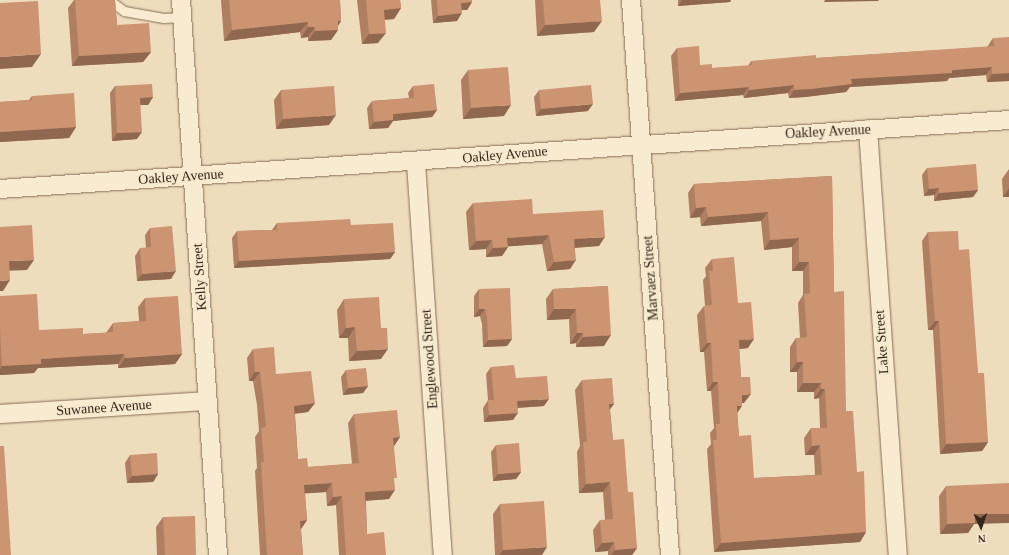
<!DOCTYPE html>
<style>
body{margin:0}
#map{position:relative;width:1009px;height:555px;overflow:hidden;background:#eeddbd;font-family:Georgia,serif}
div>[style]{position:absolute}
[style*='--x']{left:calc(var(--x)*1px);top:calc(var(--y)*1px);width:calc(var(--w)*1px);rotate:calc(var(--a)*1deg)}
.roads{filter:drop-shadow(0 0 1px #866e56) drop-shadow(0 0 1px #866e56)}
.lane>*{height:9px;margin:-4.5px;padding:0 4.5px;transform-origin:4.5px;border-radius:4.5px;background:#f9ebd0}
.street>*{height:18px;margin:-9px;padding:0 9px;transform-origin:9px;border-radius:9px;background:#f9ebd0}
.wall>*{inset:0;background:#b07f62}
.shaded-wall>*{inset:0;background:#906850}
.building>*{inset:0;background:#cd9472}
span{translate:-50% -50%;white-space:nowrap;text-align:center;line-height:1.15;-webkit-text-stroke:3.5px #f5e8cd;paint-order:stroke}
.street-label{font-size:14px;color:#35271b}
.north{position:absolute;left:961px;top:507px;width:40px;height:40px;-webkit-text-stroke:3px #f5e8cd;paint-order:stroke;rotate:177deg;font-size:11px;font-weight:700;line-height:16px;text-align:center;color:#35271b}
.north::after{content:'';display:block;margin:auto;width:14px;height:18px;background:#35271b;clip-path:polygon(50% 0,100% 100%,50% 72%,0 100%)}
</style>
<div id="map">
<div class="roads">
<div class="lane">
<i style="--x:109;--y:0;--w:19;--a:36"></i>
<i style="--x:124;--y:11;--w:40;--a:10"></i>
<i style="--x:163;--y:18;--w:19;--a:-3"></i>
</div>
<div class="street">
<i style="--x:181;--y:0;--w:556;--a:86.19"></i>
<i style="--x:631;--y:0;--w:556;--a:85.98"></i>
<i style="--x:868;--y:129;--w:427;--a:86"></i>
<i style="--x:416;--y:163;--w:393;--a:86.1"></i>
<i style="--x:0;--y:189;--w:1011;--a:-3.91"></i>
<i style="--x:0;--y:414;--w:208;--a:-3.6"></i>
</div>
</div>
<div class="wall">
<i style="clip-path:polygon(74px 0,115px 0,117px 25px,151px 52px,143px 62px,72px 66px,68px 8px)"></i>
<i style="clip-path:polygon(221px 0,340px 0,341px 21px,338px 26px,338px 30px,331px 40px,308px 41px,308px 37px,301px 38px,300px 32px,224px 41px)"></i>
<i style="clip-path:polygon(357px 0,400px 0,401px 8px,394px 19px,384px 20px,378px 43px,362px 44px)"></i>
<i style="clip-path:polygon(431px 0,472px 0,472px 2px,467px 10px,462px 10px,457px 21px,433px 23px)"></i>
<i style="clip-path:polygon(535px 0,600px 0,594px 32px,537px 36px)"></i>
<i style="clip-path:polygon(678px 0,731px 0,730px 2px,678px 6px)"></i>
<i style="clip-path:polygon(993px 38px,1009px 81px,987px 82px,986px 75px,949px 78px,947px 81px,850px 87px,846px 92px,805px 97px,789px 98px,788px 93px,744px 98px,743px 95px,675px 101px,671px 56px,677px 48px,700px 65px,712px 68px,748px 66px,751px 61px,816px 58px,987px 47px)"></i>
<i style="clip-path:polygon(468px 70px,504px 116px,463px 119px,461px 80px)"></i>
<i style="clip-path:polygon(115px 86px,153px 97px,148px 105px,140px 105px,137px 139px,112px 141px,110px 93px)"></i>
<i style="clip-path:polygon(413px 86px,437px 110px,432px 117px,393px 121px,388px 128px,369px 129px,367px 108px,372px 101px,409px 98px,408px 93px)"></i>
<i style="clip-path:polygon(281px 90px,329px 125px,276px 129px,274px 100px)"></i>
<i style="clip-path:polygon(539px 90px,588px 111px,536px 116px,534px 97px)"></i>
<i style="clip-path:polygon(32px 96px,76px 127px,69px 138px,0 142px,0 102px,29px 100px)"></i>
<i style="clip-path:polygon(927px 168px,978px 190px,973px 197px,934px 201px,934px 195px,924px 196px,922px 175px)"></i>
<i style="clip-path:polygon(1009px 169px,1009px 197px,1003px 197px,1002px 179px)"></i>
<i style="clip-path:polygon(832px 176px,834px 292px,846px 411px,866px 532px,860px 542px,714px 552px,707px 449px,711px 444px,710px 433px,714px 428px,711px 391px,707px 391px,704px 352px,700px 352px,697px 315px,704px 306px,705px 306px,703px 280px,706px 276px,705px 268px,712px 259px,738px 303px,748px 348px,739px 349px,741px 377px,744px 403px,742px 403px,737px 413px,739px 436px,754px 478px,815px 475px,814px 455px,805px 455px,804px 438px,811px 428px,820px 428px,819px 398px,814px 399px,814px 392px,797px 392px,797px 372px,790px 372px,790px 347px,796px 338px,800px 338px,798px 303px,803px 295px,803px 271px,792px 271px,792px 247px,764px 250px,761px 221px,701px 226px,700px 217px,690px 218px,688px 193px,694px 184px)"></i>
<i style="clip-path:polygon(473px 203px,533px 214px,599px 246px,575px 248px,570px 269px,547px 271px,542px 244px,508px 246px,508px 247px,502px 256px,486px 257px,486px 249px,469px 250px,466px 212px)"></i>
<i style="clip-path:polygon(277px 223px,351px 225px,395px 252px,390px 259px,234px 268px,232px 238px,237px 231px,272px 230px)"></i>
<i style="clip-path:polygon(150px 228px,171px 279px,137px 281px,135px 256px,140px 248px,146px 248px,145px 235px)"></i>
<i style="clip-path:polygon(928px 232px,959px 250px,978px 373px,988px 442px,982px 451px,940px 454px,933px 330px,928px 330px,922px 241px)"></i>
<i style="clip-path:polygon(608px 286px,604px 346px,576px 347px,576px 343px,570px 344px,569px 319px,547px 320px,546px 299px,553px 289px)"></i>
<i style="clip-path:polygon(479px 289px,512px 339px,507px 346px,483px 347px,482px 324px,480px 316px,474px 317px,474px 296px)"></i>
<i style="clip-path:polygon(0 296px,39px 330px,83px 334px,106px 333px,113px 323px,139px 321px,138px 307px,145px 298px,182px 354px,175px 364px,118px 368px,118px 364px,38px 368px,34px 373px,0 375px)"></i>
<i style="clip-path:polygon(344px 299px,381px 359px,349px 361px,348px 338px,339px 338px,337px 310px)"></i>
<i style="clip-path:polygon(253px 349px,276px 374px,315px 403px,308px 412px,295px 414px,298px 459px,308px 467px,352px 464px,348px 423px,354px 414px,400px 437px,394px 446px,394px 481px,389px 499px,366px 501px,367px 534px,386px 555px,339px 555px,336px 505px,327px 506px,326px 492px,305px 493px,307px 520px,301px 529px,303px 555px,260px 555px,255px 471px,257px 468px,255px 437px,259px 431px,257px 405px,253px 381px,249px 381px,247px 358px)"></i>
<i style="clip-path:polygon(491px 367px,516px 378px,544px 406px,518px 408px,513px 420px,484px 422px,483px 408px,488px 400px,486px 374px)"></i>
<i style="clip-path:polygon(346px 370px,368px 386px,363px 393px,343px 395px,341px 377px)"></i>
<i style="clip-path:polygon(582px 380px,614px 404px,610px 409px,613px 440px,628px 492px,637px 548px,632px 555px,608px 555px,608px 551px,595px 552px,593px 530px,600px 520px,605px 520px,603px 492px,579px 493px,577px 452px,580px 446px,575px 390px)"></i>
<i style="clip-path:polygon(496px 445px,521px 472px,516px 479px,493px 481px,491px 452px)"></i>
<i style="clip-path:polygon(130px 455px,158px 474px,153px 482px,127px 483px,125px 463px)"></i>
<i style="clip-path:polygon(946px 486px,974px 524px,968px 533px,940px 534px,939px 496px)"></i>
<i style="clip-path:polygon(500px 504px,542px 555px,495px 555px,493px 514px)"></i>
<i style="clip-path:polygon(163px 517px,196px 555px,157px 555px,156px 527px)"></i>
</div>
<div class="shaded-wall">
<i style="clip-path:polygon(682px 0,731px 0,730px 2px,678px 6px)"></i>
<i style="clip-path:polygon(825px 0,879px 0,878px 1px,824px 2px)"></i>
<i style="clip-path:polygon(472px 2px,467px 10px,456px 10px,461px 3px)"></i>
<i style="clip-path:polygon(401px 8px,394px 19px,376px 20px,384px 10px)"></i>
<i style="clip-path:polygon(462px 13px,457px 21px,433px 23px,438px 16px)"></i>
<i style="clip-path:polygon(338px 21px,341px 21px,335px 30px,338px 30px,331px 40px,308px 41px,315px 31px)"></i>
<i style="clip-path:polygon(602px 21px,594px 32px,537px 36px,545px 25px)"></i>
<i style="clip-path:polygon(308px 22px,300px 32px,224px 41px,232px 30px)"></i>
<i style="clip-path:polygon(308px 27px,315px 27px,308px 37px,301px 38px)"></i>
<i style="clip-path:polygon(386px 33px,378px 43px,362px 44px,369px 34px)"></i>
<i style="clip-path:polygon(151px 52px,143px 62px,72px 66px,79px 56px)"></i>
<i style="clip-path:polygon(41px 54px,32px 67px,0 69px,0 57px)"></i>
<i style="clip-path:polygon(992px 67px,986px 75px,949px 78px,947px 81px,850px 87px,846px 92px,805px 97px,789px 98px,794px 90px,851px 79px)"></i>
<i style="clip-path:polygon(1009px 73px,1009px 81px,987px 82px,992px 74px)"></i>
<i style="clip-path:polygon(794px 85px,788px 93px,744px 98px,749px 90px)"></i>
<i style="clip-path:polygon(749px 87px,743px 95px,675px 101px,680px 93px)"></i>
<i style="clip-path:polygon(153px 97px,148px 105px,135px 105px,140px 98px)"></i>
<i style="clip-path:polygon(593px 104px,588px 111px,536px 116px,541px 109px)"></i>
<i style="clip-path:polygon(511px 105px,504px 116px,463px 119px,471px 108px)"></i>
<i style="clip-path:polygon(437px 110px,432px 117px,393px 121px,388px 128px,369px 129px,374px 122px,393px 114px)"></i>
<i style="clip-path:polygon(336px 115px,329px 125px,276px 129px,283px 119px)"></i>
<i style="clip-path:polygon(76px 127px,69px 138px,0 142px,0 132px)"></i>
<i style="clip-path:polygon(142px 132px,137px 139px,112px 141px,117px 133px)"></i>
<i style="clip-path:polygon(939px 188px,934px 195px,924px 196px,929px 189px)"></i>
<i style="clip-path:polygon(1009px 188px,1009px 197px,1003px 197px)"></i>
<i style="clip-path:polygon(978px 190px,973px 197px,934px 201px,939px 193px)"></i>
<i style="clip-path:polygon(706px 207px,700px 217px,690px 218px,696px 208px)"></i>
<i style="clip-path:polygon(768px 212px,761px 221px,701px 226px,708px 217px)"></i>
<i style="clip-path:polygon(549px 235px,542px 244px,501px 247px,507px 238px)"></i>
<i style="clip-path:polygon(605px 237px,599px 246px,568px 248px,574px 239px)"></i>
<i style="clip-path:polygon(799px 238px,792px 247px,764px 250px,770px 240px)"></i>
<i style="clip-path:polygon(492px 240px,486px 249px,469px 250px,476px 241px)"></i>
<i style="clip-path:polygon(508px 247px,502px 256px,486px 257px,493px 248px)"></i>
<i style="clip-path:polygon(395px 252px,390px 259px,234px 268px,239px 261px)"></i>
<i style="clip-path:polygon(34px 260px,27px 270px,2px 271px,9px 261px)"></i>
<i style="clip-path:polygon(576px 260px,570px 269px,547px 271px,554px 262px)"></i>
<i style="clip-path:polygon(799px 262px,809px 262px,803px 271px,792px 271px)"></i>
<i style="clip-path:polygon(176px 271px,171px 279px,137px 281px,142px 274px)"></i>
<i style="clip-path:polygon(10px 280px,3px 291px,0 291px,0 281px)"></i>
<i style="clip-path:polygon(479px 309px,485px 309px,480px 316px,474px 317px)"></i>
<i style="clip-path:polygon(554px 309px,576px 309px,569px 319px,547px 320px)"></i>
<i style="clip-path:polygon(935px 321px,939px 321px,933px 330px,928px 330px)"></i>
<i style="clip-path:polygon(355px 327px,348px 338px,339px 338px,346px 328px)"></i>
<i style="clip-path:polygon(577px 333px,583px 333px,576px 343px,570px 344px)"></i>
<i style="clip-path:polygon(611px 335px,604px 346px,576px 347px,583px 337px)"></i>
<i style="clip-path:polygon(512px 339px,507px 346px,483px 347px,488px 340px)"></i>
<i style="clip-path:polygon(754px 339px,748px 348px,732px 350px,739px 340px)"></i>
<i style="clip-path:polygon(707px 343px,711px 343px,704px 352px,700px 352px)"></i>
<i style="clip-path:polygon(388px 349px,381px 359px,349px 361px,357px 351px)"></i>
<i style="clip-path:polygon(124px 354px,118px 364px,38px 368px,34px 373px,0 375px,0 369px,2px 366px,41px 359px)"></i>
<i style="clip-path:polygon(182px 354px,175px 364px,118px 368px,125px 358px)"></i>
<i style="clip-path:polygon(797px 362px,803px 362px,797px 372px,790px 372px)"></i>
<i style="clip-path:polygon(255px 372px,260px 372px,253px 381px,249px 381px)"></i>
<i style="clip-path:polygon(713px 382px,718px 382px,711px 391px,707px 391px)"></i>
<i style="clip-path:polygon(803px 383px,821px 383px,814px 392px,797px 392px)"></i>
<i style="clip-path:polygon(368px 386px,363px 393px,343px 395px,348px 388px)"></i>
<i style="clip-path:polygon(821px 389px,825px 389px,819px 398px,814px 399px)"></i>
<i style="clip-path:polygon(751px 394px,744px 403px,735px 404px,742px 395px)"></i>
<i style="clip-path:polygon(549px 399px,544px 406px,512px 408px,517px 401px)"></i>
<i style="clip-path:polygon(315px 403px,308px 412px,288px 414px,294px 406px)"></i>
<i style="clip-path:polygon(609px 404px,614px 404px,607px 413px)"></i>
<i style="clip-path:polygon(737px 406px,742px 406px,736px 415px)"></i>
<i style="clip-path:polygon(518px 413px,513px 420px,484px 422px,489px 415px)"></i>
<i style="clip-path:polygon(400px 437px,394px 446px,393px 438px)"></i>
<i style="clip-path:polygon(988px 442px,982px 451px,940px 454px,946px 444px)"></i>
<i style="clip-path:polygon(820px 445px,814px 455px,805px 455px,812px 446px)"></i>
<i style="clip-path:polygon(521px 472px,516px 479px,493px 481px,498px 474px)"></i>
<i style="clip-path:polygon(158px 474px,153px 482px,127px 483px,132px 476px)"></i>
<i style="clip-path:polygon(610px 482px,603px 492px,579px 493px,586px 484px)"></i>
<i style="clip-path:polygon(332px 483px,326px 492px,298px 494px,304px 485px)"></i>
<i style="clip-path:polygon(395px 490px,389px 499px,359px 501px,365px 492px)"></i>
<i style="clip-path:polygon(342px 496px,336px 505px,327px 506px,333px 497px)"></i>
<i style="clip-path:polygon(975px 514px,1009px 514px,1009px 523px,974px 524px,968px 533px,940px 534px,947px 524px)"></i>
<i style="clip-path:polygon(307px 520px,301px 529px,294px 530px,300px 521px)"></i>
<i style="clip-path:polygon(866px 532px,860px 542px,714px 552px,721px 543px)"></i>
<i style="clip-path:polygon(614px 542px,608px 551px,595px 552px,602px 543px)"></i>
<i style="clip-path:polygon(547px 547px,542px 555px,499px 555px,503px 550px)"></i>
<i style="clip-path:polygon(637px 548px,632px 555px,611px 555px,615px 550px)"></i>
</div>
<div class="building">
<i style="clip-path:polygon(75px 0,115px 0,117px 25px,149px 23px,151px 52px,79px 56px)"></i>
<i style="clip-path:polygon(229px 0,340px 0,341px 21px,338px 21px,338px 30px,315px 31px,315px 27px,308px 27px,308px 22px,232px 30px)"></i>
<i style="clip-path:polygon(366px 0,400px 0,401px 8px,384px 10px,386px 33px,369px 34px)"></i>
<i style="clip-path:polygon(437px 0,472px 0,472px 2px,461px 3px,462px 13px,438px 16px)"></i>
<i style="clip-path:polygon(543px 0,600px 0,602px 21px,545px 25px)"></i>
<i style="clip-path:polygon(38px 1px,41px 54px,0 57px,0 3px)"></i>
<i style="clip-path:polygon(1009px 37px,1009px 73px,992px 74px,992px 67px,952px 70px,952px 73px,851px 79px,852px 84px,811px 89px,794px 90px,794px 85px,749px 90px,749px 87px,680px 93px,677px 48px,699px 46px,700px 65px,712px 64px,712px 68px,752px 65px,751px 61px,816px 55px,816px 58px,994px 46px,993px 38px)"></i>
<i style="clip-path:polygon(508px 67px,511px 105px,471px 108px,468px 70px)"></i>
<i style="clip-path:polygon(152px 84px,153px 97px,140px 98px,142px 132px,117px 133px,115px 86px)"></i>
<i style="clip-path:polygon(434px 84px,437px 110px,393px 114px,393px 120px,374px 122px,372px 101px,414px 98px,413px 86px)"></i>
<i style="clip-path:polygon(591px 85px,593px 104px,541px 109px,539px 90px)"></i>
<i style="clip-path:polygon(334px 86px,336px 115px,283px 119px,281px 90px)"></i>
<i style="clip-path:polygon(74px 93px,76px 127px,0 132px,0 102px,32px 100px,32px 96px)"></i>
<i style="clip-path:polygon(976px 164px,978px 190px,939px 193px,939px 188px,929px 189px,927px 168px)"></i>
<i style="clip-path:polygon(832px 176px,834px 292px,844px 291px,846px 411px,853px 411px,857px 472px,864px 471px,866px 532px,721px 543px,713px 440px,717px 440px,716px 424px,720px 424px,718px 382px,713px 382px,711px 343px,707px 343px,704px 306px,712px 305px,709px 271px,713px 271px,712px 259px,734px 257px,738px 303px,751px 302px,754px 339px,739px 340px,741px 377px,750px 377px,751px 394px,742px 395px,742px 406px,737px 406px,739px 436px,751px 435px,754px 478px,822px 475px,820px 445px,812px 446px,811px 428px,827px 428px,825px 389px,821px 389px,821px 383px,803px 383px,803px 362px,797px 362px,796px 338px,807px 337px,804px 294px,810px 293px,809px 262px,799px 262px,799px 238px,770px 240px,768px 212px,708px 217px,706px 207px,696px 208px,694px 184px)"></i>
<i style="clip-path:polygon(532px 199px,533px 214px,603px 210px,605px 237px,574px 239px,576px 260px,554px 262px,549px 235px,507px 238px,508px 247px,493px 248px,492px 240px,476px 241px,473px 203px)"></i>
<i style="clip-path:polygon(350px 219px,351px 225px,393px 223px,395px 252px,239px 261px,237px 231px,277px 230px,277px 223px)"></i>
<i style="clip-path:polygon(32px 225px,34px 260px,9px 261px,10px 280px,0 281px,0 227px)"></i>
<i style="clip-path:polygon(172px 226px,176px 271px,142px 274px,140px 248px,151px 247px,150px 228px)"></i>
<i style="clip-path:polygon(958px 231px,959px 250px,969px 249px,978px 373px,984px 373px,988px 442px,946px 444px,939px 321px,935px 321px,928px 232px)"></i>
<i style="clip-path:polygon(608px 286px,611px 335px,583px 337px,583px 333px,577px 333px,576px 309px,554px 309px,553px 289px)"></i>
<i style="clip-path:polygon(510px 288px,512px 339px,488px 340px,487px 317px,485px 309px,479px 309px,479px 289px)"></i>
<i style="clip-path:polygon(37px 294px,39px 330px,83px 328px,83px 334px,113px 332px,113px 323px,146px 321px,145px 298px,178px 296px,182px 354px,125px 358px,124px 354px,84px 356px,41px 359px,41px 364px,2px 366px,0 330px,0 296px)"></i>
<i style="clip-path:polygon(379px 297px,381px 328px,387px 328px,388px 349px,357px 351px,355px 327px,346px 328px,344px 299px)"></i>
<i style="clip-path:polygon(274px 347px,276px 374px,311px 371px,315px 403px,294px 406px,298px 459px,307px 458px,308px 467px,359px 463px,354px 414px,397px 410px,400px 437px,393px 438px,397px 478px,394px 478px,395px 490px,365px 492px,367px 534px,384px 532px,386px 555px,346px 555px,342px 496px,333px 497px,332px 483px,304px 485px,307px 520px,300px 521px,303px 555px,267px 555px,261px 462px,264px 462px,261px 428px,266px 427px,263px 397px,260px 372px,255px 372px,253px 349px)"></i>
<i style="clip-path:polygon(514px 365px,516px 378px,547px 376px,549px 399px,517px 401px,518px 413px,489px 415px,488px 400px,494px 400px,491px 367px)"></i>
<i style="clip-path:polygon(366px 368px,368px 386px,348px 388px,346px 370px)"></i>
<i style="clip-path:polygon(612px 378px,614px 404px,609px 404px,613px 440px,624px 439px,628px 492px,633px 492px,637px 548px,615px 550px,614px 542px,602px 543px,600px 520px,613px 519px,610px 482px,586px 484px,583px 442px,587px 442px,582px 380px)"></i>
<i style="clip-path:polygon(519px 443px,521px 472px,498px 474px,496px 445px)"></i>
<i style="clip-path:polygon(0 446px,4px 446px,11px 555px,0 555px)"></i>
<i style="clip-path:polygon(157px 453px,158px 474px,132px 476px,130px 455px)"></i>
<i style="clip-path:polygon(1009px 483px,1009px 514px,975px 514px,975px 523px,947px 524px,946px 486px)"></i>
<i style="clip-path:polygon(544px 501px,547px 547px,503px 550px,500px 504px)"></i>
<i style="clip-path:polygon(195px 516px,196px 555px,165px 555px,163px 517px)"></i>
</div>
<div class="street-label">
<span style="left:828px;top:132px;rotate:-3deg">Oakley Avenue</span>
<span style="left:505px;top:155px;rotate:-5deg">Oakley Avenue</span>
<span style="left:181px;top:177px;rotate:-4deg">Oakley Avenue</span>
<span style="left:200px;top:277px;rotate:-94deg">Kelly Street</span>
<span style="left:651px;top:278px;rotate:-94deg">Marvaez Street</span>
<span style="left:882px;top:342px;rotate:-94deg">Lake Street</span>
<span style="left:430px;top:359px;rotate:-94deg">Englewood Street</span>
<span style="left:104px;top:408px;rotate:-4deg">Suwanee Avenue</span>
</div>
<div class="north">N</div>
</div>
